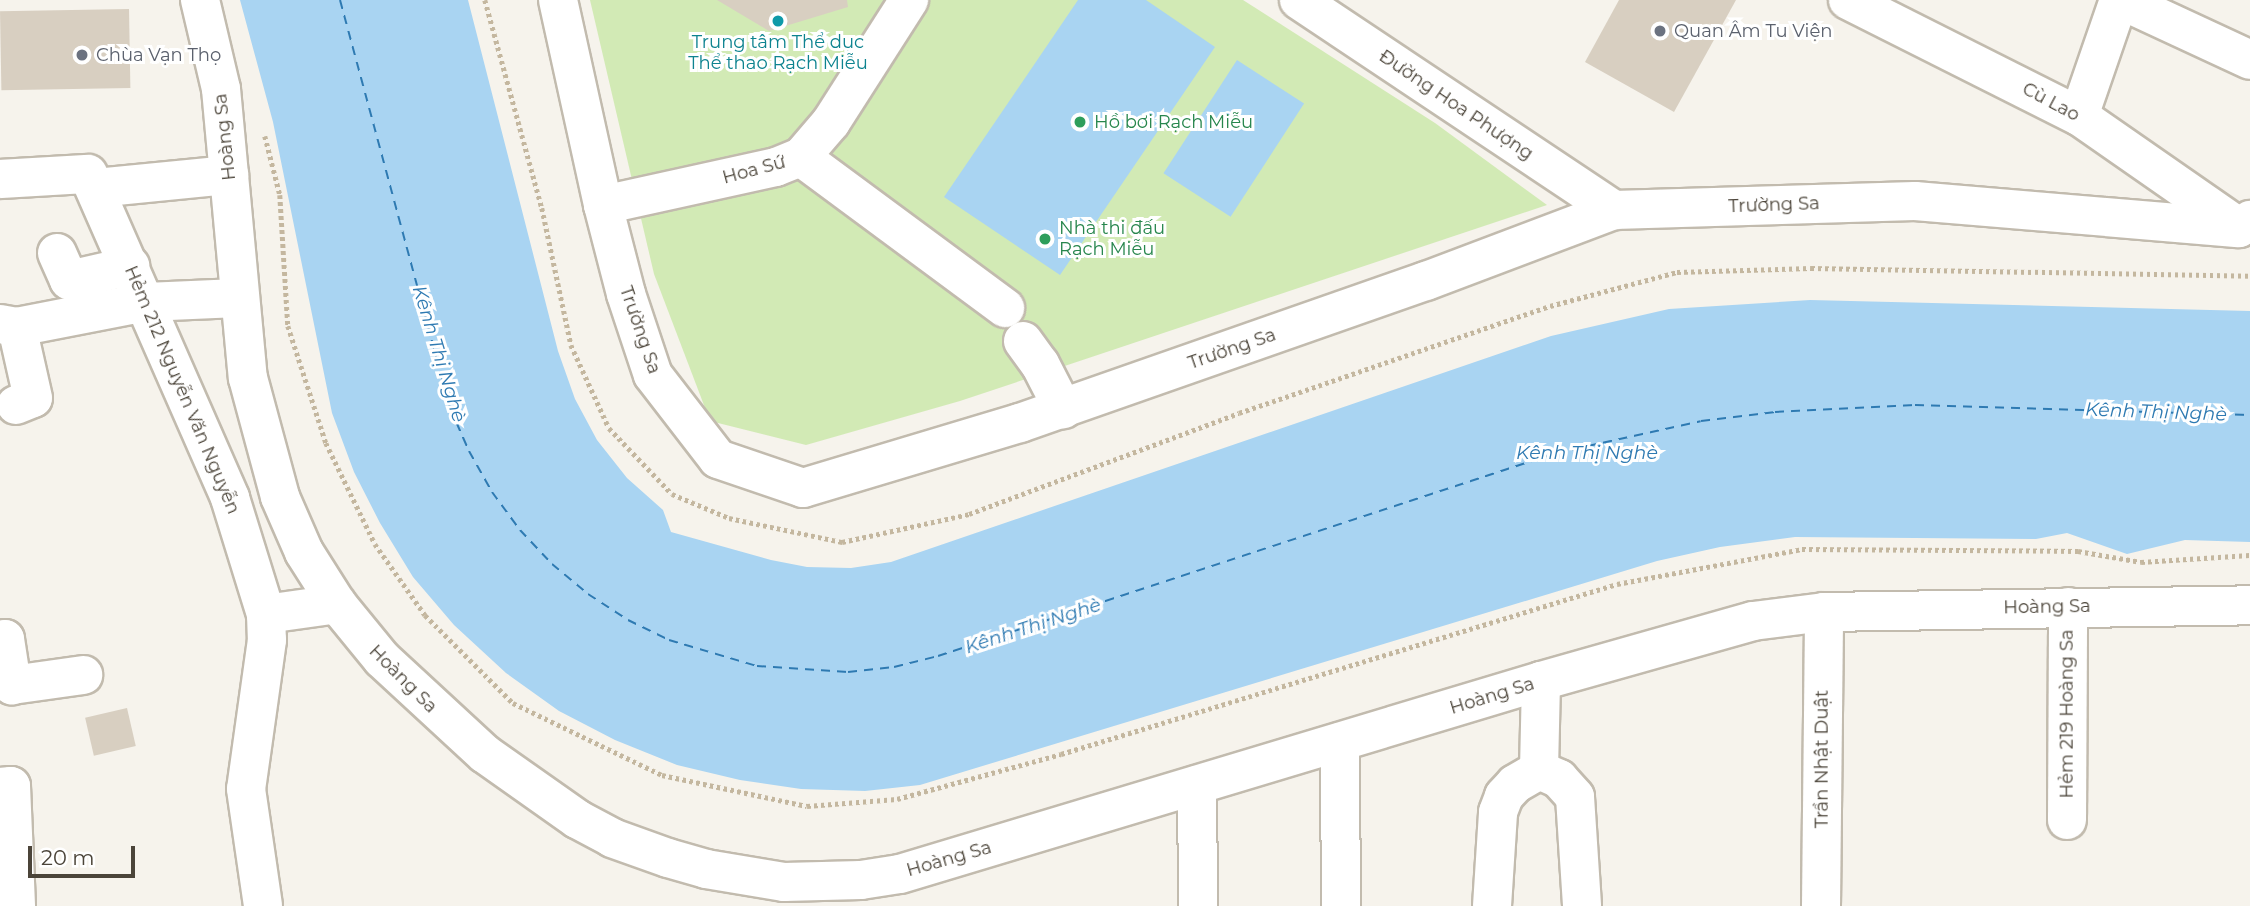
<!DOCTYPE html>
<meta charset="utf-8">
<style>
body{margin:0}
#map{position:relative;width:2250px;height:906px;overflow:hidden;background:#f6f3ec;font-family:Montserrat,sans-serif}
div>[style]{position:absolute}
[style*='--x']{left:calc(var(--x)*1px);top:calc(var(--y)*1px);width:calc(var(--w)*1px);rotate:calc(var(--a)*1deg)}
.green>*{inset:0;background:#d2eab5}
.water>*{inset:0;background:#a9d4f2;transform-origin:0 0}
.ferry>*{height:2px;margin-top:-1px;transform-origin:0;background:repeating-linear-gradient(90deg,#2e7ab2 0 9px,transparent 0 16px)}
.building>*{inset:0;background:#d8cfc1;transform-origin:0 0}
.path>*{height:4.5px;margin-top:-2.25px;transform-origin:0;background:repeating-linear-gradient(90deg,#c4b79f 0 3.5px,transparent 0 7px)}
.roads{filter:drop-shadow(2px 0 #c2bbae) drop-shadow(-2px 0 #c2bbae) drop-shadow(0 2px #c2bbae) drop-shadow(0 -2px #c2bbae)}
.minor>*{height:38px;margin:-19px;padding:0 19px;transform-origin:19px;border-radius:19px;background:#fff}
.dots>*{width:19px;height:19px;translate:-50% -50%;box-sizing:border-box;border:4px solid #fff;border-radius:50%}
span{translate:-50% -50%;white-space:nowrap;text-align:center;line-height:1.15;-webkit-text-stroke:6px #fff;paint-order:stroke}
.worship-label{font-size:18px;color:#5b616d}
.left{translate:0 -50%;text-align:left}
.culture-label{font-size:18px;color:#0d838f}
.street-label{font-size:18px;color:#4b4439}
.leisure-label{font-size:18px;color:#27864d}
.water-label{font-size:19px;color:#2e7ab2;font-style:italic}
.scale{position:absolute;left:28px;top:846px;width:107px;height:32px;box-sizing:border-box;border:4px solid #4b4439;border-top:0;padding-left:9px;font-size:21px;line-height:24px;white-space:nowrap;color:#4b4439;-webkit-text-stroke:5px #fff;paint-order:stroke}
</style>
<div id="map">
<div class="green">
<div style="clip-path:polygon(590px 0,1243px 0,1435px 123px,1547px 205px,960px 401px,806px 445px,710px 421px,654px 274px)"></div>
</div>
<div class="water">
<div style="clip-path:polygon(240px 0,468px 0,558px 351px,575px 399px,597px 440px,627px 478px,663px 510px,671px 532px,771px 560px,807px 567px,851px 568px,891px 562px,1551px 336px,1669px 309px,1810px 300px,2250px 311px,2250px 542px,2185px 540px,2127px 554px,2067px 533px,2036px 539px,1795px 537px,1720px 547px,1657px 561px,920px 785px,865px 791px,801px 789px,740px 780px,677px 765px,615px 740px,559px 711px,506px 673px,454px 625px,413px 577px,380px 523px,354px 472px,332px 413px,273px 122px)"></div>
<div style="clip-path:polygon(1078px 0,1146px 0,1215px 47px,1060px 275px,944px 197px)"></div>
<div style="left:1237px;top:60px;width:80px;height:135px;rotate:33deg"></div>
</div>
<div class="ferry">
<div style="--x:340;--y:0;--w:423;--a:74.9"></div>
<div style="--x:450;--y:408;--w:47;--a:66.2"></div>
<div style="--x:469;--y:451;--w:47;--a:60.7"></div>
<div style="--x:492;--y:492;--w:47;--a:53.6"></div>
<div style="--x:520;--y:530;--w:47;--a:46.7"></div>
<div style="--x:552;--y:564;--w:47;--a:39.8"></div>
<div style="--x:588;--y:594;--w:48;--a:33"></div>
<div style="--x:628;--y:620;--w:46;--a:26"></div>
<div style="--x:669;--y:640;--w:92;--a:16.5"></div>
<div style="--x:757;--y:666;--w:91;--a:3.8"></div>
<div style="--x:848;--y:672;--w:46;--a:-6.2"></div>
<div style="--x:894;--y:667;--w:45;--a:-14"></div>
<div style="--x:938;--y:656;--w:650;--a:-18.18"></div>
<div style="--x:1556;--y:453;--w:148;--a:-12.4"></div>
<div style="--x:1701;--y:421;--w:75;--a:-6.9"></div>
<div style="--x:1775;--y:412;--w:140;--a:-2.9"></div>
<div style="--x:1915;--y:405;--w:335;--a:1.7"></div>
</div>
<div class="building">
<div style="clip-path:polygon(717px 0,847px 0,848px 7px,769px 31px)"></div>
<div style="clip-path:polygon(1619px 0,1736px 0,1674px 112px,1585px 62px)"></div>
<div style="left:129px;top:9px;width:79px;height:129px;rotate:89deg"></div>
<div style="left:127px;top:708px;width:39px;height:43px;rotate:77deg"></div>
</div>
<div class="path">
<div style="--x:485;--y:0;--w:216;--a:74.7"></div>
<div style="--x:542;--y:208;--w:140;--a:78"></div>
<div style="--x:571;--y:345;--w:91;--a:65.4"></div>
<div style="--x:609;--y:428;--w:91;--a:46.3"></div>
<div style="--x:672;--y:494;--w:62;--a:22.8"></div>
<div style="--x:729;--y:518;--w:116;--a:12"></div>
<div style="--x:842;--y:542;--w:130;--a:-12.4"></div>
<div style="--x:969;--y:514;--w:288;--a:-20.5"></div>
<div style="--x:1239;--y:413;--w:329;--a:-19"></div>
<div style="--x:1550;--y:306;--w:131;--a:-15"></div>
<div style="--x:1677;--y:272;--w:134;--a:-1.7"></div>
<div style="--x:1811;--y:268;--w:439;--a:1"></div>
<div style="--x:265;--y:136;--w:61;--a:75.7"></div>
<div style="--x:280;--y:195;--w:131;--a:86.5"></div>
<div style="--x:288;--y:326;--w:123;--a:72"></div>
<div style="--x:326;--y:443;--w:112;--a:64.1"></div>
<div style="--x:375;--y:544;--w:87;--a:54.8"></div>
<div style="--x:425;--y:615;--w:124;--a:45"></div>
<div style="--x:513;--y:703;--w:165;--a:25.8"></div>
<div style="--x:662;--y:775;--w:148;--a:12.1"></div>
<div style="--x:807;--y:806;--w:90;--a:-4.4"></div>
<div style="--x:897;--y:799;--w:170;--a:-15.3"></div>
<div style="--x:1061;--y:754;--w:581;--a:-17"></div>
<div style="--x:1617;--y:584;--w:188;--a:-10.7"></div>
<div style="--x:1802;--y:549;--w:276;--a:0.4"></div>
<div style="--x:2078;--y:551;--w:64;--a:9.9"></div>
<div style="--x:2141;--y:562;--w:109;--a:-3.7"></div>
</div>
<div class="roads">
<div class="minor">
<div style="--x:200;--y:0;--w:91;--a:76.7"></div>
<div style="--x:221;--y:89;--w:290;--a:84.7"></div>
<div style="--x:248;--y:378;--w:123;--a:74.9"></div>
<div style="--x:280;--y:497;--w:60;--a:66.4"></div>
<div style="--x:304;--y:552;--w:62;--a:57.6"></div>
<div style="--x:337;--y:604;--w:71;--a:50.7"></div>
<div style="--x:382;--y:659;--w:140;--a:42.7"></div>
<div style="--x:485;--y:754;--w:113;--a:35.2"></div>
<div style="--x:577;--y:819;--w:40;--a:28"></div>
<div style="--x:612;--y:838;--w:59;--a:19.7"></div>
<div style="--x:668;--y:858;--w:40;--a:16"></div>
<div style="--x:706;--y:869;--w:79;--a:9.5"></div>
<div style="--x:784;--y:882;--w:77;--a:-1.5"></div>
<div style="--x:861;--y:880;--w:39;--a:-9"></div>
<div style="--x:900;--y:874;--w:669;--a:-16.76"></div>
<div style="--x:1541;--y:681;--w:220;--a:-15.8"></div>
<div style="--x:1753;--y:621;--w:72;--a:-7.2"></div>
<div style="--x:1824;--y:612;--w:426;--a:-0.9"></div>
<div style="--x:558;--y:0;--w:210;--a:77.6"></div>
<div style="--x:603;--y:205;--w:92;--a:75.5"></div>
<div style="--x:626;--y:294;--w:85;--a:71.6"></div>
<div style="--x:653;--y:375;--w:106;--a:52.3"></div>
<div style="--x:718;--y:459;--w:90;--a:18.8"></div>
<div style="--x:803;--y:488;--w:227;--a:-16.7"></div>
<div style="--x:1020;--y:423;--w:430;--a:-19.3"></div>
<div style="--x:1426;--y:281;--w:201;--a:-20.7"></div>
<div style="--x:1614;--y:210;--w:301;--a:-1.7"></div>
<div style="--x:1915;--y:201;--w:325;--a:4.8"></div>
<div style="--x:2239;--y:228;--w:14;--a:-36"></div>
<div style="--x:1299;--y:0;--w:379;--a:33.7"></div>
<div style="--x:1848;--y:0;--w:258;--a:26.7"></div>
<div style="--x:2079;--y:116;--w:195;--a:34.8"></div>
<div style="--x:2121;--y:0;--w:142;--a:24.9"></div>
<div style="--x:2079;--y:116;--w:123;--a:-71"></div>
<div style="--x:801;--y:157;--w:254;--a:36.5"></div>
<div style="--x:0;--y:179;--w:88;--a:-3.3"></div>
<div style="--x:88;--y:174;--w:354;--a:66.3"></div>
<div style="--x:230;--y:498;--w:121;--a:72.8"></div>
<div style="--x:266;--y:614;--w:26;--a:88"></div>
<div style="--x:267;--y:640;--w:150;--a:98"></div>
<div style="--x:246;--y:789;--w:118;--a:81.7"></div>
<div style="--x:96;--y:188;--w:134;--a:-5.6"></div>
<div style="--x:603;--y:205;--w:177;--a:-12.4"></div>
<div style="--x:776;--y:167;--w:27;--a:-22"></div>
<div style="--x:801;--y:157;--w:46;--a:-49.4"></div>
<div style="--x:831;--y:122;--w:145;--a:-57.4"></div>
<div style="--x:57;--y:253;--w:30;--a:66"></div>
<div style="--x:69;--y:280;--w:63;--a:-12.9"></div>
<div style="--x:0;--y:324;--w:17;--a:10"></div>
<div style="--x:17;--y:327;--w:131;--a:-11"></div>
<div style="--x:146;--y:302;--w:92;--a:-2.5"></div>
<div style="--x:1023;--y:341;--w:29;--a:54"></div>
<div style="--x:1040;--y:364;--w:51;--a:62.9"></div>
<div style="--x:16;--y:405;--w:18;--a:-22"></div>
<div style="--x:33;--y:398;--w:73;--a:-102.7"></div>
<div style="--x:266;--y:614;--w:72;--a:-8"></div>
<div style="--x:0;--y:640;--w:5;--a:-11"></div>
<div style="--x:5;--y:639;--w:47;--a:81.3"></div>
<div style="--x:12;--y:685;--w:72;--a:-8"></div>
<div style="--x:1340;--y:742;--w:164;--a:89.7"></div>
<div style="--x:1539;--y:770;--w:22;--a:24"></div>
<div style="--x:1559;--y:779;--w:24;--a:48"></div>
<div style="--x:1575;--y:797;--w:109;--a:86.3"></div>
<div style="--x:1197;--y:785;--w:121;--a:89.5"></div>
<div style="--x:0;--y:787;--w:11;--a:-5"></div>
<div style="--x:11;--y:786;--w:120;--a:87.6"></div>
<div style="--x:2067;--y:820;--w:213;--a:-89.7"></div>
<div style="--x:1492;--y:906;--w:94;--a:-86.3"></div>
<div style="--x:1498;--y:812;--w:17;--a:-69"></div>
<div style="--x:1504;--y:796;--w:16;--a:-47"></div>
<div style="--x:1515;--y:784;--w:28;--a:-30"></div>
<div style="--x:1539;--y:770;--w:89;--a:-88.7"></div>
<div style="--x:1821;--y:906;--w:294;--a:-89.4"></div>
</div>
</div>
<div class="dots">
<div style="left:778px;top:21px;background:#0f9aa8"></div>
<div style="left:1660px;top:31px;background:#6b7280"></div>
<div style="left:82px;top:55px;background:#6b7280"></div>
<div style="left:1080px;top:122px;background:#2e9e5b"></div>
<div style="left:1045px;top:239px;background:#2e9e5b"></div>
</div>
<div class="worship-label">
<span class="left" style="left:1674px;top:31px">Quan Âm Tu Viện</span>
<span class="left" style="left:96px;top:55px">Chùa Vạn Thọ</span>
</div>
<div class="culture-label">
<span style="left:778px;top:53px">Trung tâm Thể dục<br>Thể thao Rạch Miễu</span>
</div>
<div class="street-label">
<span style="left:2051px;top:102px;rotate:28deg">Cù Lao</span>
<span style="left:1456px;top:105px;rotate:34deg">Đường Hoa Phượng</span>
<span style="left:225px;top:137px;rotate:-96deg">Hoàng Sa</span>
<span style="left:754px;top:170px;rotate:-15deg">Hoa Sứ</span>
<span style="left:1774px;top:205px;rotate:-2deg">Trường Sa</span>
<span style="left:640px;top:330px;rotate:71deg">Trường Sa</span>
<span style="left:1232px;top:349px;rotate:-19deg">Trường Sa</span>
<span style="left:182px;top:390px;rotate:67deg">Hẻm 212 Nguyễn Văn Nguyễn</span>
<span style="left:2047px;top:607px;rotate:-1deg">Hoàng Sa</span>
<span style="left:403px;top:679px;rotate:45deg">Hoàng Sa</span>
<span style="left:1492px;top:696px;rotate:-17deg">Hoàng Sa</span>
<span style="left:2067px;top:714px;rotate:-90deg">Hẻm 219 Hoàng Sa</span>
<span style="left:1822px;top:759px;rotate:-90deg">Trần Nhật Duật</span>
<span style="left:949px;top:859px;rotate:-16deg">Hoàng Sa</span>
</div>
<div class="leisure-label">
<span class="left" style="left:1094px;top:122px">Hồ bơi Rạch Miễu</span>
<span class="left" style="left:1059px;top:239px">Nhà thi đấu<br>Rạch Miễu</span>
</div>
<div class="water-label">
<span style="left:439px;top:354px;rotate:73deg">Kênh Thị Nghè</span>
<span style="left:2156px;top:412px;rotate:2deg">Kênh Thị Nghè</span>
<span style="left:1587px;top:453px">Kênh Thị Nghè</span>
<span style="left:1033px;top:626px;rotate:-18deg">Kênh Thị Nghè</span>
</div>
<div class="scale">20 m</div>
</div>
